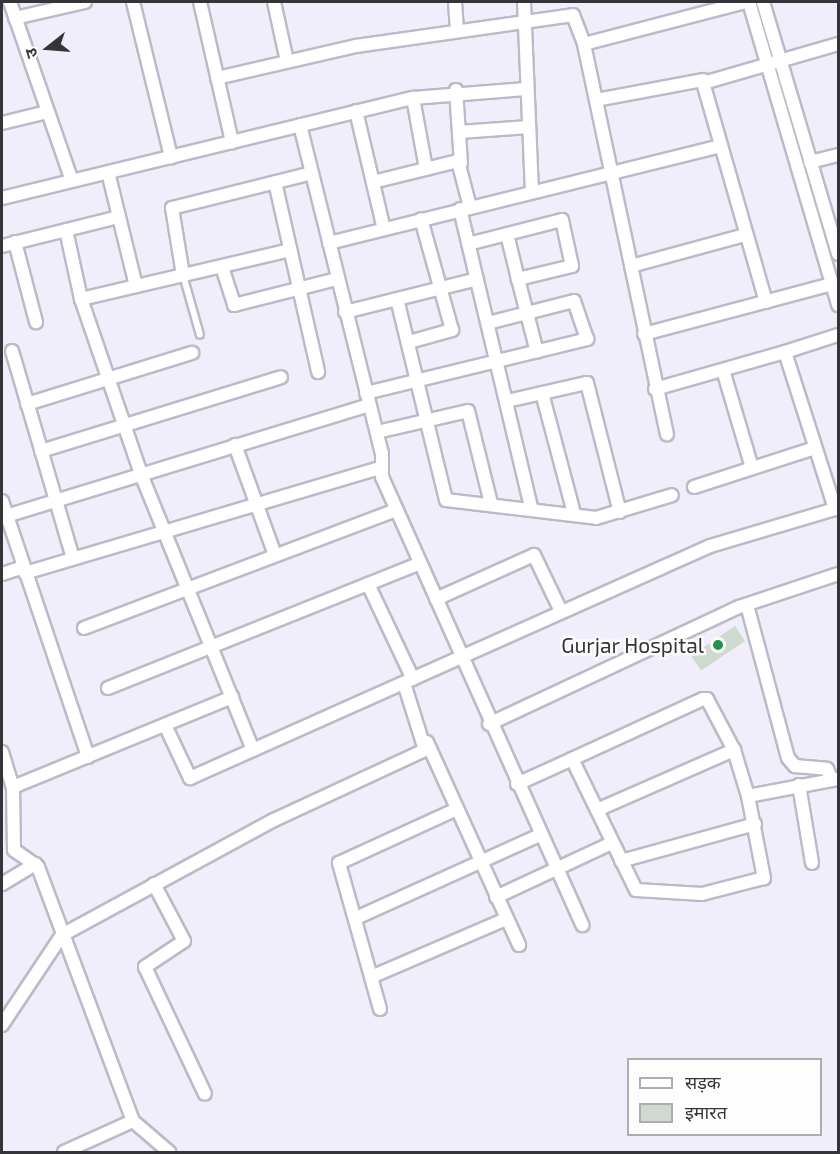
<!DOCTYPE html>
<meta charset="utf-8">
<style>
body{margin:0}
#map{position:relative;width:840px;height:1154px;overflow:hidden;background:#f0eefb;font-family:"Exo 2","Noto Sans Devanagari",sans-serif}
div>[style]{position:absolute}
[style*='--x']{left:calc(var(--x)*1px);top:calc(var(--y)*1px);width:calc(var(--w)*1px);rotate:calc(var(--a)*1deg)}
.building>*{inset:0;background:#ced9d0;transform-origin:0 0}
.roads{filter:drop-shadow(2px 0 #bcbac6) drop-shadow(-2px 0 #bcbac6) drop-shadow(0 2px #bcbac6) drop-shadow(0 -2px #bcbac6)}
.service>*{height:6px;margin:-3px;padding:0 3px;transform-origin:3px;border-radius:3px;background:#fff}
.minor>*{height:12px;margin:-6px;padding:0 6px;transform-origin:6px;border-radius:6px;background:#fff}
.dots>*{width:16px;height:16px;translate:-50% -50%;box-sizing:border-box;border:3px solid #fdfdfd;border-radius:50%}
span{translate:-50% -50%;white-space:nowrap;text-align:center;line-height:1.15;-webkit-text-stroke:5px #fdfdfd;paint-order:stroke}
.poi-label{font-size:21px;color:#353439}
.right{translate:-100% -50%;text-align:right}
.frame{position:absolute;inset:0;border:3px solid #353439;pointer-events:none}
.legend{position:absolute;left:627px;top:1058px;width:195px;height:78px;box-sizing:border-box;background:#fdfdfd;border:2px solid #adadaf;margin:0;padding:8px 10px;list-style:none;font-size:18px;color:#353439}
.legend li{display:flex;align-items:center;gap:12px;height:30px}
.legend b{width:30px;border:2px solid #adadaf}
.north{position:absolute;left:18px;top:18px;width:60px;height:60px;-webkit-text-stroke:4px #fdfdfd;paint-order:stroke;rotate:253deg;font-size:16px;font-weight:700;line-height:24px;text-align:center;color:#353439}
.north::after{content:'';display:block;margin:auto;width:21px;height:27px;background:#353439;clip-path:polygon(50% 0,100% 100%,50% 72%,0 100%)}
</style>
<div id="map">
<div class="building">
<div style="left:735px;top:626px;width:18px;height:53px;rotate:56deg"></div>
</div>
<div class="roads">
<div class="service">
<div style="--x:183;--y:275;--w:62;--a:74.2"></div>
</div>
<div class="minor">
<div style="--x:10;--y:2;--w:189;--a:70.9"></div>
<div style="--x:133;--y:2;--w:160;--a:76.2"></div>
<div style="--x:200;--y:2;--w:144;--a:77.1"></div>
<div style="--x:274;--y:2;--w:60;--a:77.6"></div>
<div style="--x:455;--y:2;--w:29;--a:86"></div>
<div style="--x:524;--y:2;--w:190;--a:87.6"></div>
<div style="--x:749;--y:2;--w:316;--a:73.6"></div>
<div style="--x:763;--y:2;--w:263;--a:73.4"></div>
<div style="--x:15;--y:18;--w:72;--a:-12.9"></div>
<div style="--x:584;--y:44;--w:166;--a:-14.6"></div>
<div style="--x:217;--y:78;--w:143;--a:-13"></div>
<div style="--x:356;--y:46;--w:219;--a:-8.1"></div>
<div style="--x:573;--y:15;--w:31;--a:69"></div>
<div style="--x:584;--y:44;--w:399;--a:78"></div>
<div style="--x:456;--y:90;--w:73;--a:86.1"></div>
<div style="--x:413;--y:98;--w:72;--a:79.6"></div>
<div style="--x:596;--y:100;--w:109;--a:-10.6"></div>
<div style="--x:356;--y:111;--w:121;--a:76.7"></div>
<div style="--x:2;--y:123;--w:46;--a:-13.7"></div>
<div style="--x:300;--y:125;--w:338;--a:76"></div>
<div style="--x:382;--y:453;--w:24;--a:90"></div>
<div style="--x:382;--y:477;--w:491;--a:65.9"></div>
<div style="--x:459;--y:132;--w:70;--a:-4.1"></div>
<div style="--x:810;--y:162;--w:29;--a:-14"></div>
<div style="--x:108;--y:172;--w:117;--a:76.2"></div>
<div style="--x:275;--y:182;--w:195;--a:77.2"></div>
<div style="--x:373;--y:182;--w:88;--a:-13.9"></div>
<div style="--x:458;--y:161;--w:48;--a:75.4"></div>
<div style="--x:2;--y:198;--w:423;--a:-13.7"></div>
<div style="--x:413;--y:98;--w:113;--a:-4.6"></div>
<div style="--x:460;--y:209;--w:307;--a:76.6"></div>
<div style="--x:66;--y:230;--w:71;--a:77.7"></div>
<div style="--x:507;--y:234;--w:46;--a:76.3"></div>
<div style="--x:15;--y:242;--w:83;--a:75.3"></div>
<div style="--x:329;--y:243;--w:401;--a:-13.9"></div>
<div style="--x:468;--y:244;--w:97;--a:-14.3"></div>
<div style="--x:562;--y:220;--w:47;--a:77.7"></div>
<div style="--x:572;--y:266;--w:56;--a:166.5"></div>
<div style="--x:518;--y:279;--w:75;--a:75.4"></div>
<div style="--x:2;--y:246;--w:120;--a:-14"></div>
<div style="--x:631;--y:266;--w:118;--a:-15.2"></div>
<div style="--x:222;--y:267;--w:40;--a:72"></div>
<div style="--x:234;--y:305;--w:106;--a:-14.2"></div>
<div style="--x:183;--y:275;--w:68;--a:-99.3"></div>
<div style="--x:172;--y:208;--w:144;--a:-14"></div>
<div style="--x:397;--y:299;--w:207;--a:76.3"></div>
<div style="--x:446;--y:500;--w:151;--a:6.8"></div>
<div style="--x:596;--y:518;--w:79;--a:-16.8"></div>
<div style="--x:766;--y:302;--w:228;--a:-106"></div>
<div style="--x:703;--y:83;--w:141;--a:-16.1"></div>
<div style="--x:345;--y:312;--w:136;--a:-14"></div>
<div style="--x:644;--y:334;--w:195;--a:-14.9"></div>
<div style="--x:409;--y:342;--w:45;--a:-15.6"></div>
<div style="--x:452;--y:330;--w:115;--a:-105.6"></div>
<div style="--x:12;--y:351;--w:216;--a:73.6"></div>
<div style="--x:785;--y:352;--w:56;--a:-17.8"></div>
<div style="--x:723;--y:370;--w:102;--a:73.5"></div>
<div style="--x:655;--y:389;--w:135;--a:-15.9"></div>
<div style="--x:785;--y:352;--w:165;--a:72.3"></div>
<div style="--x:366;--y:393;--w:228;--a:-13.7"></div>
<div style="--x:587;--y:339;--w:40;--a:-108.9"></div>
<div style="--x:574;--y:301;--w:89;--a:165.7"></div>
<div style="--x:542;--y:393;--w:124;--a:75.1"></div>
<div style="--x:507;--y:401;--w:82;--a:-12.7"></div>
<div style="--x:587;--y:383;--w:133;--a:75.7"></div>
<div style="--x:27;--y:404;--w:173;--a:-17.2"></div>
<div style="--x:377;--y:432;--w:93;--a:-13"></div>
<div style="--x:468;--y:411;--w:95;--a:76"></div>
<div style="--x:235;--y:445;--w:117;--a:70"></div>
<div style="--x:41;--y:451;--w:251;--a:-17.1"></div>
<div style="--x:694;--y:487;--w:127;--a:-17.9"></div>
<div style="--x:2;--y:501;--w:270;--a:71.4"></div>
<div style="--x:6;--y:516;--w:380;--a:-17"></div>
<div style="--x:25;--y:573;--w:369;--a:-16.5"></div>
<div style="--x:2;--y:574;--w:22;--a:-18"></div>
<div style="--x:368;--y:584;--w:105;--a:64.7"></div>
<div style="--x:436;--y:599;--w:107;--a:-24.2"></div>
<div style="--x:534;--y:555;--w:62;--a:64.3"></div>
<div style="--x:747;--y:605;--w:158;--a:75"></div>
<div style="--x:788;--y:758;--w:11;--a:49"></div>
<div style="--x:795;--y:766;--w:32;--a:5"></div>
<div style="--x:827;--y:769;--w:12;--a:66"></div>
<div style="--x:84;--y:628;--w:334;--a:-20.7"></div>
<div style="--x:108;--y:688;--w:336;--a:-21.8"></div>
<div style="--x:489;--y:724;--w:276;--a:-25.1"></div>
<div style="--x:739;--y:607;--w:104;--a:-18.4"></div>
<div style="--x:165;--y:725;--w:59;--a:64.7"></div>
<div style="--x:190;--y:778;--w:569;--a:-24.04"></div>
<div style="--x:710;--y:546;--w:134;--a:-16.5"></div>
<div style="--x:427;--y:742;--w:223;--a:65.6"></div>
<div style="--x:253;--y:750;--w:298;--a:-112.1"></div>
<div style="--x:141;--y:474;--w:185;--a:-108.9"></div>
<div style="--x:81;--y:299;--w:215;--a:-13.2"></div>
<div style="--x:2;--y:752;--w:37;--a:73"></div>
<div style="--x:13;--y:787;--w:63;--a:89.1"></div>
<div style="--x:14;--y:850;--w:29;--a:35"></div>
<div style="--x:38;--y:867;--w:271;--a:69.5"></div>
<div style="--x:133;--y:1121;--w:48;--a:40.7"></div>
<div style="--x:517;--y:784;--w:60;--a:-24.4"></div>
<div style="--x:572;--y:759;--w:144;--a:-24.6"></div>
<div style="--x:703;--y:699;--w:4;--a:0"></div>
<div style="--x:707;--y:699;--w:58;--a:62.1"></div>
<div style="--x:734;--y:750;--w:48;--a:73.1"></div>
<div style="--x:748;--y:796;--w:84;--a:79"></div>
<div style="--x:764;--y:878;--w:64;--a:165.5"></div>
<div style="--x:702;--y:894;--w:66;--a:-176.5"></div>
<div style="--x:636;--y:890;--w:146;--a:-116"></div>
<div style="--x:799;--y:785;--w:79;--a:80.5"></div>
<div style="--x:13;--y:787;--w:237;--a:-22.3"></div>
<div style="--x:748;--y:796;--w:92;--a:-10.7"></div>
<div style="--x:597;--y:810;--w:150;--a:-23.7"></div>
<div style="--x:621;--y:861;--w:139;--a:-15.4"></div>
<div style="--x:2;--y:884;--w:39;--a:-31"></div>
<div style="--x:154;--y:884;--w:64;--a:62.2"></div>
<div style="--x:184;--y:941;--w:47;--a:146.3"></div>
<div style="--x:145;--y:967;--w:140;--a:64.7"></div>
<div style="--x:496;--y:897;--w:128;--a:-25"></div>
<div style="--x:356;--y:918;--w:202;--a:-24.3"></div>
<div style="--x:371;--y:977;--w:147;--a:-23.2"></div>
<div style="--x:380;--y:1009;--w:152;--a:-105.7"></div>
<div style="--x:339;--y:863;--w:130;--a:-24.6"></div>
<div style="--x:2;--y:1025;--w:108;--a:-56.3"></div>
<div style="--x:62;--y:935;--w:241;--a:-28.5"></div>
<div style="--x:274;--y:820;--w:166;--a:-24.9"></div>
<div style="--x:425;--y:750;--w:70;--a:-107.4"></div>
<div style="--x:64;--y:1152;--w:76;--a:-24.2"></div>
</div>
</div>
<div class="dots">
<div style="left:718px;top:645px;background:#24924a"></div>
</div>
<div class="poi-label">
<span class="right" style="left:704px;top:645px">Gurjar Hospital</span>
</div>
<div class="frame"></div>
<ul class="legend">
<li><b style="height:8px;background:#fff"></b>सड़क</li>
<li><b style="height:16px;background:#ced9d0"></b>इमारत</li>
</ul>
<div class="north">उ</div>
</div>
